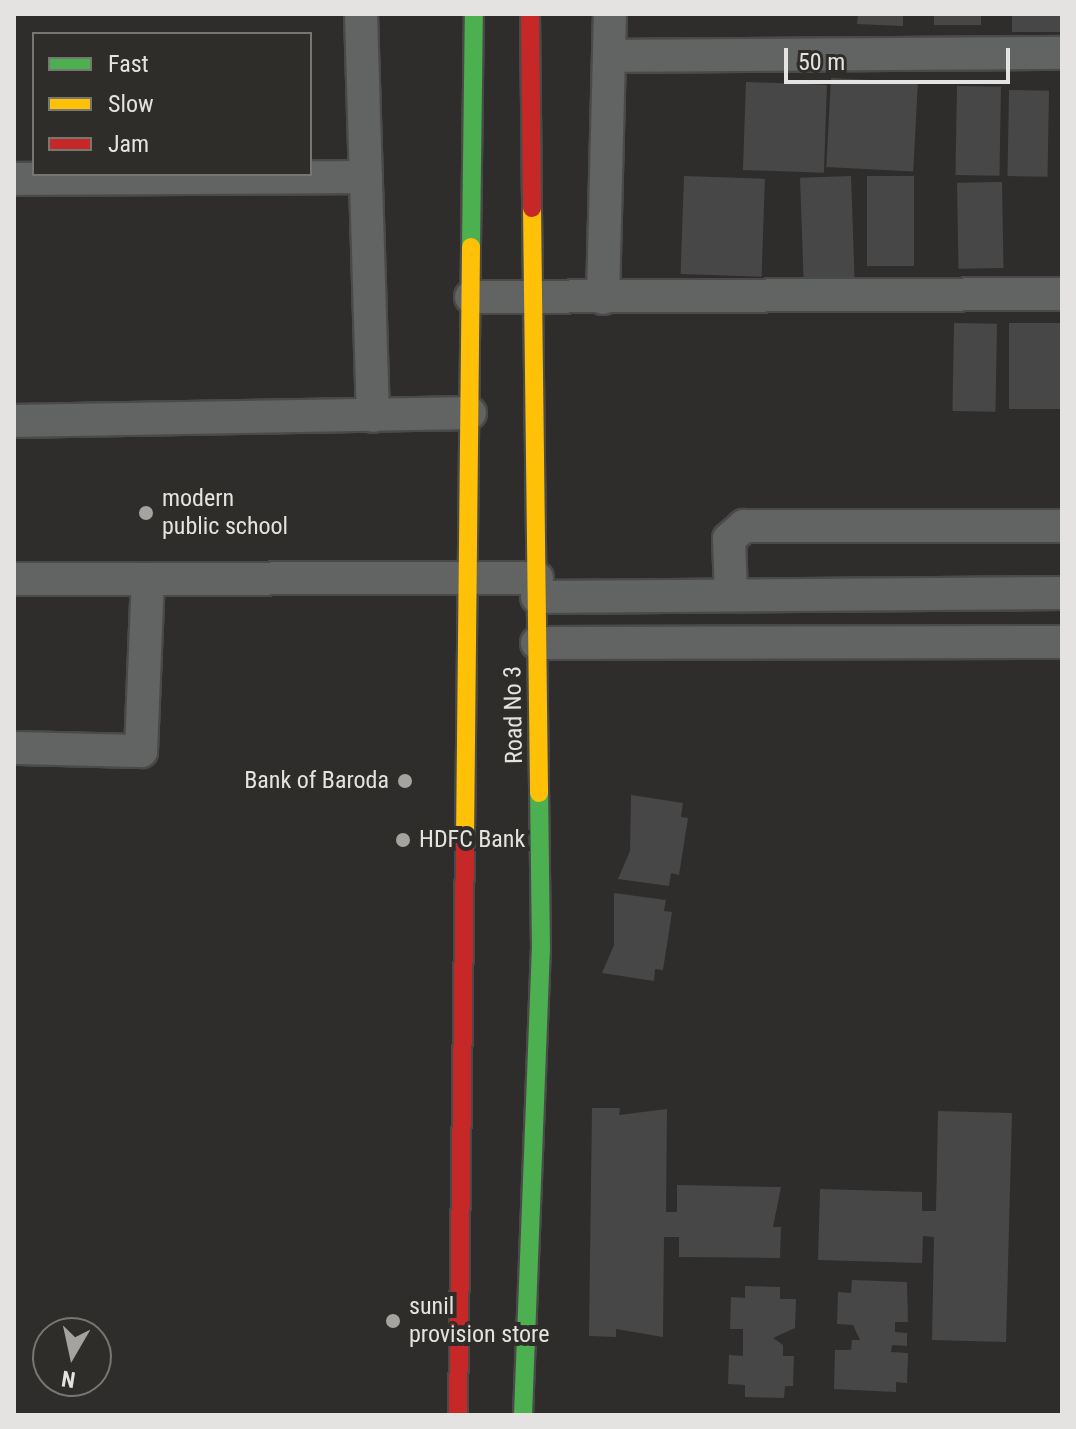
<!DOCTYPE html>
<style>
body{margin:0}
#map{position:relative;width:1076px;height:1429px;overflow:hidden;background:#2e2d2b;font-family:"Roboto Condensed",sans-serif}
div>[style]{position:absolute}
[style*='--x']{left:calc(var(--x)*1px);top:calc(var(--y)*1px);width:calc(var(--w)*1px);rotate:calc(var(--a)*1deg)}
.building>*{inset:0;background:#484747;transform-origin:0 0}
.roads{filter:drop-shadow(2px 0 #4a4a49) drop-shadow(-2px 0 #4a4a49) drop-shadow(0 2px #4a4a49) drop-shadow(0 -2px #4a4a49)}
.street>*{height:32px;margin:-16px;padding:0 16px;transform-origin:16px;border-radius:16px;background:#616462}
.fast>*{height:18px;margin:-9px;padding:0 9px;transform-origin:9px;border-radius:9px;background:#4caf50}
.slow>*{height:18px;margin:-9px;padding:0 9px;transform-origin:9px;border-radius:9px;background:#ffc107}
.jam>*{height:18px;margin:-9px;padding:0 9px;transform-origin:9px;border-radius:9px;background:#c62828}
.dots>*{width:22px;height:22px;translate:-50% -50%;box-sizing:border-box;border:4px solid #2f2d2a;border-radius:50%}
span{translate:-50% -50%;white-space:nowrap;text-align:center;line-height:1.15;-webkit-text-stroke:8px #2f2d2a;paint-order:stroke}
.poi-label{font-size:24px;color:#e4e3e1}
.left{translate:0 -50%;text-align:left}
.right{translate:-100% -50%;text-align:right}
.street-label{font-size:24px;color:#e4e3e1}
.frame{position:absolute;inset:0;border:16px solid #e4e3e1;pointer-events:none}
.legend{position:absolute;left:32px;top:32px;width:280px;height:144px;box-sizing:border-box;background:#2f2d2a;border:2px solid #777673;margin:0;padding:10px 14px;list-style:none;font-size:24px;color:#e4e3e1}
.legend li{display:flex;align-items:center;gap:16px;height:40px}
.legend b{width:40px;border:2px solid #777673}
.north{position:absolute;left:32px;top:1317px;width:80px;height:80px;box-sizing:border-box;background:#2f2d2a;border:2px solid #777673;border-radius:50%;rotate:189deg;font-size:22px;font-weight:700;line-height:32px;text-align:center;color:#e4e3e1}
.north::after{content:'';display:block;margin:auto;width:28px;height:36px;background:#a4a3a1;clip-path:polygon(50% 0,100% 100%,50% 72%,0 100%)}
.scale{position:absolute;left:784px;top:48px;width:226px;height:36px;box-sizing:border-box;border:4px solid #e4e3e1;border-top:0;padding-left:10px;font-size:24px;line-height:28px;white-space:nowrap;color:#e4e3e1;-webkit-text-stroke:6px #2f2d2a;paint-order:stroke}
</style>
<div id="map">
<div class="building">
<div style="clip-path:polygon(858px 14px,903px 14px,903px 26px,857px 24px)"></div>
<div style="left:934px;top:14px;width:47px;height:11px"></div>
<div style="left:1012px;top:14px;width:50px;height:18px"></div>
<div style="left:831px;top:78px;width:87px;height:89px;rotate:3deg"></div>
<div style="left:746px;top:82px;width:81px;height:88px;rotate:2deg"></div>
<div style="left:957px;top:86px;width:44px;height:89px;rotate:1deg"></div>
<div style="left:1009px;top:90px;width:40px;height:86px;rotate:1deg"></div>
<div style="left:684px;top:176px;width:81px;height:98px;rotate:2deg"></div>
<div style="left:851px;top:176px;width:103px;height:51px;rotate:88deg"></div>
<div style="left:867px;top:176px;width:47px;height:90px"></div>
<div style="left:1002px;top:182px;width:86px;height:45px;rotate:89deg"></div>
<div style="left:954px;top:323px;width:43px;height:88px;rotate:1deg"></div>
<div style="left:1009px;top:323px;width:53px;height:86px"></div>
<div style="clip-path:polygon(631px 795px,683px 803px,681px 817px,688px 818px,679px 875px,671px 873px,669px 886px,618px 879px,630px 851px)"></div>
<div style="clip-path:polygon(614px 893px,666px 900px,664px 911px,672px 912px,663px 970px,655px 969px,654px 981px,602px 973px,614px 945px)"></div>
<div style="clip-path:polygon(592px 1108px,620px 1108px,619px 1115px,667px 1109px,666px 1212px,677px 1212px,677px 1185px,781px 1187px,773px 1227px,781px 1227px,780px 1258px,679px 1257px,679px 1237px,664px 1237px,663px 1337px,616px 1329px,616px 1337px,589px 1336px)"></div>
<div style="clip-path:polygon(938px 1111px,1012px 1113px,1006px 1342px,932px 1340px,934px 1237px,923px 1236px,922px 1263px,818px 1260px,820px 1189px,922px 1192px,922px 1211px,936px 1211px)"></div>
<div style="clip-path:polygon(852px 1280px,907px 1282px,908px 1322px,895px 1322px,895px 1332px,907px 1333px,907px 1346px,892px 1345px,891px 1352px,908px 1353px,907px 1383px,896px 1382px,896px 1392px,834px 1389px,835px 1350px,851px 1350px,852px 1340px,860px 1340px,853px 1325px,837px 1324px,838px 1292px,851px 1293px)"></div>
<div style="clip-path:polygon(745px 1286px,780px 1287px,780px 1299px,796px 1299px,795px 1328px,773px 1338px,783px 1345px,783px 1356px,794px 1356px,793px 1386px,785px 1386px,784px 1398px,745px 1397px,745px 1385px,728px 1384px,729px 1355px,743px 1356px,743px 1329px,730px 1329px,731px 1297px,745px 1298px)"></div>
</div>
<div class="roads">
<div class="street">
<div style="--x:361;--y:14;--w:402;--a:88.3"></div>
<div style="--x:611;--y:56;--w:451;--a:-0.4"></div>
<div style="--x:14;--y:179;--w:352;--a:-0.3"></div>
<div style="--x:471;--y:297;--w:591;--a:-0.29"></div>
<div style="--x:603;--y:298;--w:284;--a:-88.6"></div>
<div style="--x:14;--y:421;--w:456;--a:-1"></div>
<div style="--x:14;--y:579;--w:523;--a:-0.11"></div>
<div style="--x:731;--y:595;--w:56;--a:-92"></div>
<div style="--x:729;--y:539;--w:20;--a:-41"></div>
<div style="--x:744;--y:526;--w:318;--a:0"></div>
<div style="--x:537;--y:597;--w:525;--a:-0.44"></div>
<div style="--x:537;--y:643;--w:525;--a:-0.11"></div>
<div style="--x:14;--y:748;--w:127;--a:1.4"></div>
<div style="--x:141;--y:751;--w:172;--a:-87.7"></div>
</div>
<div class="fast">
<div style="--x:471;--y:247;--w:233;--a:-89.3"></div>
<div style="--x:523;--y:1415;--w:465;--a:-87.8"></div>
<div style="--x:541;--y:950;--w:157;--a:-90.7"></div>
</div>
<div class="slow">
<div style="--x:532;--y:208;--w:585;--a:89.31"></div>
<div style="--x:465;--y:840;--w:593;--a:-89.42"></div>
</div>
<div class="jam">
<div style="--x:530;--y:14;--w:194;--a:89.4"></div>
<div style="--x:458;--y:1415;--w:575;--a:-89.3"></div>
</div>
</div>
<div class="dots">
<div style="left:146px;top:513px;background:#a4a3a1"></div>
<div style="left:405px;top:781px;background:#a4a3a1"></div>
<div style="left:403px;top:840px;background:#a4a3a1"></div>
<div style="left:393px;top:1321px;background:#a4a3a1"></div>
</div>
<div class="poi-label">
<span class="left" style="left:162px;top:513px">modern<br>public school</span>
<span class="right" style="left:389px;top:781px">Bank of Baroda</span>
<span class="left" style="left:419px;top:840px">HDFC Bank</span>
<span class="left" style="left:409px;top:1321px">sunil<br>provision store</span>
</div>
<div class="street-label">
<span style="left:514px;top:715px;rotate:-91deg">Road No 3</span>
</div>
<div class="frame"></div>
<ul class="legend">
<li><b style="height:10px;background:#4caf50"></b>Fast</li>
<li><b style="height:10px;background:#ffc107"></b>Slow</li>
<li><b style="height:10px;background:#c62828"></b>Jam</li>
</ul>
<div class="north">N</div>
<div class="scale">50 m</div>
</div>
